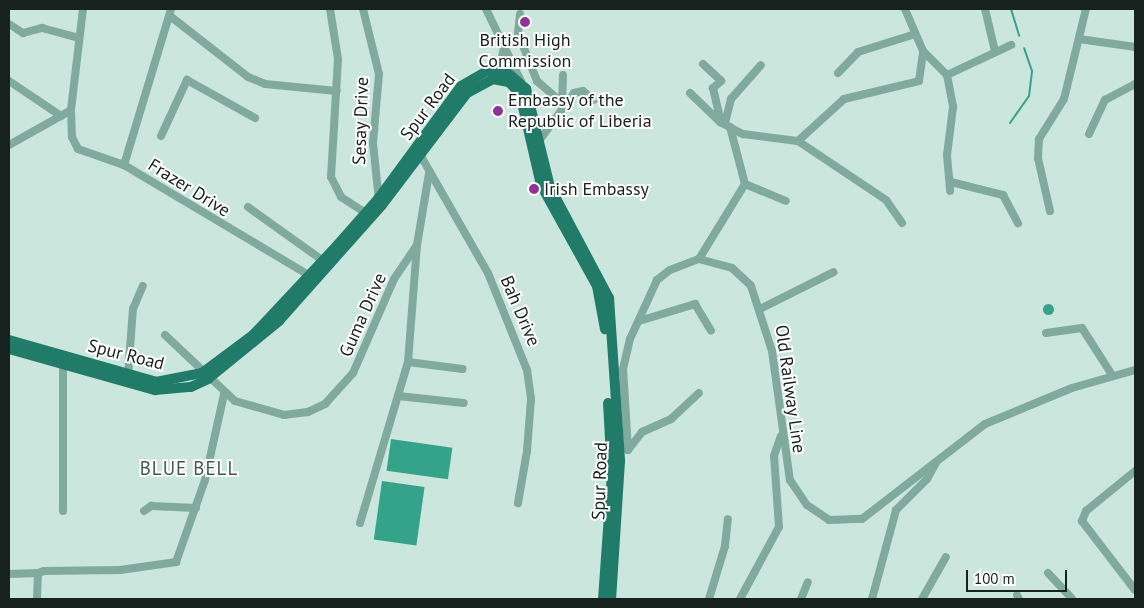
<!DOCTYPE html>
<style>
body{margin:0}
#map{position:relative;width:1144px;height:608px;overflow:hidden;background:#cbe6dd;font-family:"PT Sans",sans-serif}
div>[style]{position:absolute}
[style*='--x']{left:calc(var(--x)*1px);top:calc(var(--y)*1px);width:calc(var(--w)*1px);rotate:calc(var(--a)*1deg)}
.water>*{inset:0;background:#34a38a;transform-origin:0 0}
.round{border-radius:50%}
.stream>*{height:2px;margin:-1px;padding:0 1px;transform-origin:1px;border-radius:1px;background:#34a38a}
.minor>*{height:8px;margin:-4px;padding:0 4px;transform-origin:4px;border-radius:4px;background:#81aa9e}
.major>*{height:10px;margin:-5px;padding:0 5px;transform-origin:5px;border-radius:5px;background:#207c68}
.dots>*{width:14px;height:14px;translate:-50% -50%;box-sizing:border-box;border:2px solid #fff;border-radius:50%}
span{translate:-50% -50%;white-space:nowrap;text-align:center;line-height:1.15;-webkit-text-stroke:4px #fff;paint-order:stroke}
.poi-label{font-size:18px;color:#17211e}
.left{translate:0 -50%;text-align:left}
.street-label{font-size:18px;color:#17211e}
.neighbourhood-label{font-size:19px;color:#415952;letter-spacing:1px}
.frame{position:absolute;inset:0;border:10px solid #17211e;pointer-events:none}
.scale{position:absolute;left:966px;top:570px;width:101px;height:22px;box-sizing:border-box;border:2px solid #17211e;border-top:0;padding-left:6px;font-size:15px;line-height:18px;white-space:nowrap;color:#17211e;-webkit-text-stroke:4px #fff;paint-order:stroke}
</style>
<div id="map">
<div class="water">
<div class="round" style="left:1042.5px;top:303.5px;width:11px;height:11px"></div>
<div style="left:391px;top:439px;width:62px;height:32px;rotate:8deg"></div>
<div style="left:382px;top:481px;width:43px;height:59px;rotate:8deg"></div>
</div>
<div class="stream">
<div style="--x:1011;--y:9;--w:28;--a:73"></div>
<div style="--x:1010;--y:123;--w:33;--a:-55"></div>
<div style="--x:1029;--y:96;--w:25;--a:-83"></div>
<div style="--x:1032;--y:71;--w:24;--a:-109"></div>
</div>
<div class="minor">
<div style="--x:83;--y:9;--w:102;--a:96.8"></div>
<div style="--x:71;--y:110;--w:27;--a:88"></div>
<div style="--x:72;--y:137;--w:13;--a:63"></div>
<div style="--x:78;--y:149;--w:49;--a:19.2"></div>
<div style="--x:124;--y:165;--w:219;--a:30.8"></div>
<div style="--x:330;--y:9;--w:51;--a:80.9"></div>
<div style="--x:338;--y:59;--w:118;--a:93.4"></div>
<div style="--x:331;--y:177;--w:22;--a:63"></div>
<div style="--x:341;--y:197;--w:33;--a:33"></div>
<div style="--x:363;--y:9;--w:67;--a:76.2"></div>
<div style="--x:379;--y:74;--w:69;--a:95"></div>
<div style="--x:373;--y:143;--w:58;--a:84.1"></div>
<div style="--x:486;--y:9;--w:80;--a:64.1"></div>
<div style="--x:905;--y:9;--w:46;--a:66.8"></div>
<div style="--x:923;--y:51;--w:34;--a:45"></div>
<div style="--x:947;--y:75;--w:33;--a:79"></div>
<div style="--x:953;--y:107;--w:48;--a:97.1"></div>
<div style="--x:947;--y:155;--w:36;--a:85"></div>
<div style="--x:985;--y:9;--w:43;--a:76.6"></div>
<div style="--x:520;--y:14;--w:19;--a:96"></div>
<div style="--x:518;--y:33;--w:52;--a:68.4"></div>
<div style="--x:537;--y:81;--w:32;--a:41"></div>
<div style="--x:170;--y:16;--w:99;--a:38"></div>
<div style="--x:248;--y:77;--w:18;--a:22"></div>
<div style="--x:265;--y:84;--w:72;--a:5.6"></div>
<div style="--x:9;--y:24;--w:17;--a:33"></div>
<div style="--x:23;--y:33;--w:20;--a:-15"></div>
<div style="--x:42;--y:28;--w:38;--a:15"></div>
<div style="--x:1079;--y:39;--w:57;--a:8.1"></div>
<div style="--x:703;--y:64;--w:25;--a:43"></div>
<div style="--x:721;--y:81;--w:11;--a:139"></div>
<div style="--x:713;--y:88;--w:32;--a:77"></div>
<div style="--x:499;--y:71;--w:24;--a:-78"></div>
<div style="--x:838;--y:73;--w:29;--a:-46"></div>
<div style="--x:858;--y:52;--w:60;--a:-17.5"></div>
<div style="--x:947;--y:75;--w:71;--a:-25.1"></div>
<div style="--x:9;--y:81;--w:63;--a:33.9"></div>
<div style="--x:690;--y:93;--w:42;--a:44"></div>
<div style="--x:720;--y:122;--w:26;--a:28"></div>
<div style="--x:743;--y:134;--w:55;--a:7.3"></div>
<div style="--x:798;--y:141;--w:106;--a:33.8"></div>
<div style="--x:886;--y:200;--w:28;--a:55"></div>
<div style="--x:562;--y:104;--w:29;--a:-88"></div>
<div style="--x:725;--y:123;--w:25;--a:-76"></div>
<div style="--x:731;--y:99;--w:45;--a:-48.6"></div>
<div style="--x:1089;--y:134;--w:38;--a:-65"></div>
<div style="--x:1105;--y:100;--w:34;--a:-28"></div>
<div style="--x:161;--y:136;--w:62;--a:-65.1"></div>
<div style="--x:187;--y:80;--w:78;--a:29.2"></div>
<div style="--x:539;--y:141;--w:59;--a:-53.9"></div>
<div style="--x:574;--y:93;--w:9;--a:-13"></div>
<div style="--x:583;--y:91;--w:14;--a:39"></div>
<div style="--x:798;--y:141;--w:62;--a:-42.4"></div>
<div style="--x:844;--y:99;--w:77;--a:-13.5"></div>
<div style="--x:919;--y:81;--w:30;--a:-82"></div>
<div style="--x:9;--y:145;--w:71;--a:-29.4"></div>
<div style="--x:418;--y:151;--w:141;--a:60.2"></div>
<div style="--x:488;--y:273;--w:105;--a:68.1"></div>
<div style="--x:527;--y:370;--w:29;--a:82"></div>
<div style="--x:531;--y:399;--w:52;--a:94.4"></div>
<div style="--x:527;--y:451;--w:53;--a:99.8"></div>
<div style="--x:124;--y:165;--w:163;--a:-73.2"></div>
<div style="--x:951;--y:182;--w:54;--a:14"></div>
<div style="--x:1003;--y:195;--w:32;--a:62"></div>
<div style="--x:745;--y:184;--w:44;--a:22.5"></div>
<div style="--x:248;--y:207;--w:91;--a:35.6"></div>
<div style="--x:1050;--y:211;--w:54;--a:-102.8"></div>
<div style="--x:1038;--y:158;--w:19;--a:-87"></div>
<div style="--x:1039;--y:139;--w:47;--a:-58"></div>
<div style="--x:1064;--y:99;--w:93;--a:-76.3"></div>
<div style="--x:699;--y:259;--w:88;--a:-58.5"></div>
<div style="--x:745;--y:184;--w:59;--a:-104.7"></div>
<div style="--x:762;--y:308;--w:80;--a:-26.6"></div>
<div style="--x:639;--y:321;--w:59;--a:-16.9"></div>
<div style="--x:695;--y:304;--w:31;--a:59"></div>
<div style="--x:1046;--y:333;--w:36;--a:-8"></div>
<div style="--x:1082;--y:328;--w:56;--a:57.4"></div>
<div style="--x:165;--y:335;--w:96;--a:43.3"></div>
<div style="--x:235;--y:401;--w:51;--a:15.9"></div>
<div style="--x:284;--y:415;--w:24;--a:-7"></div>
<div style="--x:308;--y:412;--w:19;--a:-25"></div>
<div style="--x:325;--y:404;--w:42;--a:-47.9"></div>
<div style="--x:353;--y:373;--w:103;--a:-66.4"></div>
<div style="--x:394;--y:279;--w:41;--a:-55.9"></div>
<div style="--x:63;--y:361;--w:150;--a:90"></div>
<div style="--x:408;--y:362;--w:55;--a:7.3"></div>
<div style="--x:128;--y:375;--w:66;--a:-85.7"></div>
<div style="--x:133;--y:309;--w:25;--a:-67"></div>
<div style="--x:398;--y:396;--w:66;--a:6.1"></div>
<div style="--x:628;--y:450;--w:81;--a:-93.5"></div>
<div style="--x:623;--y:369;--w:31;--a:-77"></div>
<div style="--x:630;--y:339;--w:65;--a:-65.4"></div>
<div style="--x:657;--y:280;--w:16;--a:-38"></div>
<div style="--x:670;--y:270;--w:31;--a:-21"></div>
<div style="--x:699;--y:259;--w:34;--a:15"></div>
<div style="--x:732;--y:268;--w:26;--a:43"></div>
<div style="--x:751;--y:286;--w:68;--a:72.1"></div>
<div style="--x:772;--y:351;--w:130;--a:82.1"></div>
<div style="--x:790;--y:480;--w:30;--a:56"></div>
<div style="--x:807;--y:505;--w:27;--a:34"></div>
<div style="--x:829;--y:520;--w:33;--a:-2"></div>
<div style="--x:862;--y:519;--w:155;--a:-37.7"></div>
<div style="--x:985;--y:424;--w:94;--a:-22.5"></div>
<div style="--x:1072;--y:388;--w:66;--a:-15.9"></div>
<div style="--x:628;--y:450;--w:23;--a:-52"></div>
<div style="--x:642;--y:432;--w:32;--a:-24"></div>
<div style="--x:671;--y:419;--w:38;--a:-43"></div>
<div style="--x:1135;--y:471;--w:63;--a:140.8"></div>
<div style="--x:1086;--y:511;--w:11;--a:112"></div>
<div style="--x:1082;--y:521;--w:87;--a:52.5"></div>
<div style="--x:144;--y:511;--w:9;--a:-36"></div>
<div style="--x:151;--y:506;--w:45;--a:2.5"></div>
<div style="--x:360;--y:523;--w:168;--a:-73.4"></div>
<div style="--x:408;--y:362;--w:117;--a:-85.6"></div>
<div style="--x:417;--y:245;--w:73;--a:-80.5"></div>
<div style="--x:1048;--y:573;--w:35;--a:47"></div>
<div style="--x:9;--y:574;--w:29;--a:-2"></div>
<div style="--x:1017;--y:595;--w:4;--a:63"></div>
<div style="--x:37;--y:599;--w:26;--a:-88"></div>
<div style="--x:38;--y:573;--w:6;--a:-18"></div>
<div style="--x:44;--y:571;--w:76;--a:-0.8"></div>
<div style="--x:120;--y:570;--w:57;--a:-8.1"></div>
<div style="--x:176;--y:562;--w:87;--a:-70.5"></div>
<div style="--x:205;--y:480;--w:88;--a:-77.5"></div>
<div style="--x:709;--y:599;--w:55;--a:-73.2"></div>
<div style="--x:725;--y:546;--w:27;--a:-84"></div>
<div style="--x:740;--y:599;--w:82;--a:-61.6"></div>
<div style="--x:779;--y:527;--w:71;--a:-94"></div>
<div style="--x:774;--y:456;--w:21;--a:-71"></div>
<div style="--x:801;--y:599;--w:18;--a:-68"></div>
<div style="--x:872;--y:599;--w:92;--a:-74.9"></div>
<div style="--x:896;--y:510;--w:44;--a:-45"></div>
<div style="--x:927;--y:479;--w:18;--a:-61"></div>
<div style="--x:922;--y:599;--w:48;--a:-60.3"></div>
</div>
<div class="major">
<div style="--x:9;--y:340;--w:153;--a:15.9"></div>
<div style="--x:156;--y:382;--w:47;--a:-11.1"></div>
<div style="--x:202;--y:373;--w:64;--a:-36.7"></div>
<div style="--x:253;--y:335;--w:115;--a:-46.8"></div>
<div style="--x:332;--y:251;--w:69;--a:-48.5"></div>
<div style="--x:378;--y:199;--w:140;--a:-53.7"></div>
<div style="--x:461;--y:86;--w:30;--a:-30"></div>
<div style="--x:487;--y:71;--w:22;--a:8"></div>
<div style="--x:509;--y:74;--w:23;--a:41"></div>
<div style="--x:526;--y:89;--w:101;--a:76.2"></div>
<div style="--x:550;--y:187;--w:126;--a:62"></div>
<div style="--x:609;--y:298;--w:163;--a:86.1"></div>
<div style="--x:620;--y:461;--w:138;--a:93.7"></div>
<div style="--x:9;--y:349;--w:152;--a:15.7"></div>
<div style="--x:155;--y:390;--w:36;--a:-5"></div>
<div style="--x:191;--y:387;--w:19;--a:-25"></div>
<div style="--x:208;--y:379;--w:92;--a:-39.2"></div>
<div style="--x:279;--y:321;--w:155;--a:-48.4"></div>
<div style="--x:382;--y:205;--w:141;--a:-52.8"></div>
<div style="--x:467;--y:93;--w:30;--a:-28"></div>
<div style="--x:493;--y:79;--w:16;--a:11"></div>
<div style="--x:509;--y:82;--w:16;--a:47"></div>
<div style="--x:520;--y:94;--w:93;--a:77"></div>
<div style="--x:541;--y:185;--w:115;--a:61"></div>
<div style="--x:597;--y:286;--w:44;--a:79.5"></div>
<div style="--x:603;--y:599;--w:125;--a:-85.9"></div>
<div style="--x:612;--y:474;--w:71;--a:-93.2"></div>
</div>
<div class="dots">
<div style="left:525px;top:22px;background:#92319a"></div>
<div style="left:498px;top:111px;background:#92319a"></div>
<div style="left:534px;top:189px;background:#92319a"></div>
</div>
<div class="poi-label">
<span style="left:525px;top:51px">British High<br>Commission</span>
<span class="left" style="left:508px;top:111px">Embassy of the<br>Republic of Liberia</span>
<span class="left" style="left:544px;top:189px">Irish Embassy</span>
</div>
<div class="street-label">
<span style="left:428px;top:107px;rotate:-53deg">Spur Road</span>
<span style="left:361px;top:121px;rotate:-88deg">Sesay Drive</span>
<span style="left:189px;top:188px;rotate:32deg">Frazer Drive</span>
<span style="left:520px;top:311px;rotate:67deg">Bah Drive</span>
<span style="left:363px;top:315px;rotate:-66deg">Guma Drive</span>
<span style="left:126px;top:355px;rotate:14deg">Spur Road</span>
<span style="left:790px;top:389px;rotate:82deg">Old Railway Line</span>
<span style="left:600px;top:481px;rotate:-88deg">Spur Road</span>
</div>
<div class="neighbourhood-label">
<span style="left:189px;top:469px">BLUE BELL</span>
</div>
<div class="frame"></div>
<div class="scale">100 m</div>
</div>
